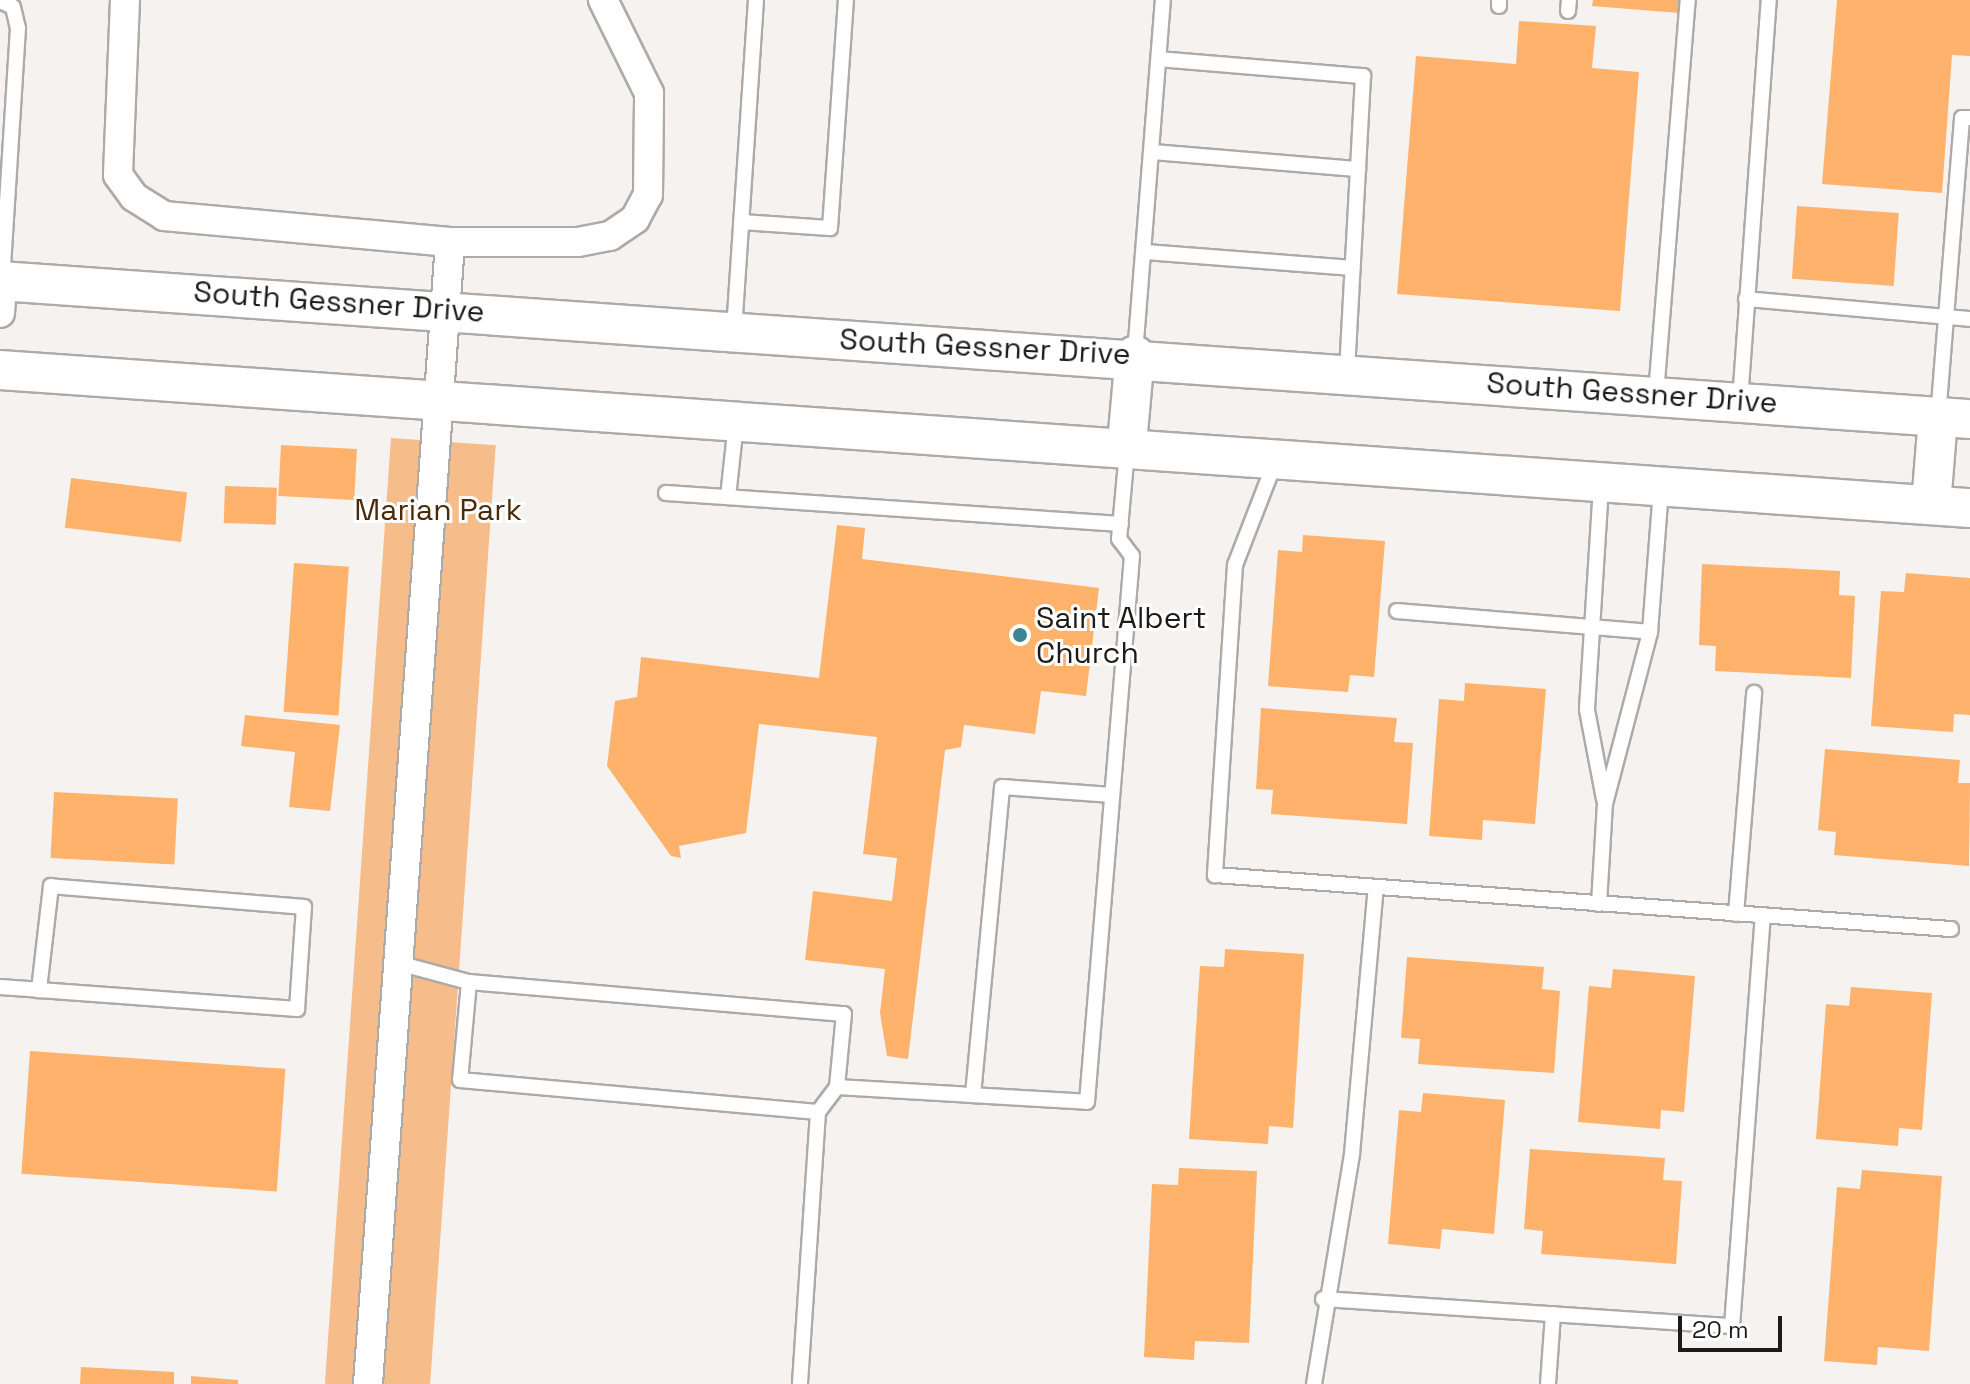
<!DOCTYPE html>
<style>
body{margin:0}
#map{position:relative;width:1970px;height:1384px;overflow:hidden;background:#f6f2f0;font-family:"Space Grotesk",sans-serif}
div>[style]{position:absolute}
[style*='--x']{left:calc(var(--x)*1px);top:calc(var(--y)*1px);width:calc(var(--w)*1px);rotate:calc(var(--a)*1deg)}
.green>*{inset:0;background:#f6bd8b;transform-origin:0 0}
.building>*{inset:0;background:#feb26b;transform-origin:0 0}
.roads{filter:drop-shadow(2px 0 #adaaa7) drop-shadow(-2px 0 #adaaa7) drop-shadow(0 2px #adaaa7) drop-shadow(0 -2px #adaaa7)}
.service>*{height:14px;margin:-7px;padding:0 7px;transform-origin:7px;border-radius:7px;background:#fff}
.minor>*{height:28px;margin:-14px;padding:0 14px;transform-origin:14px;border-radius:14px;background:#fff}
.secondary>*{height:38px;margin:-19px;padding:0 19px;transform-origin:19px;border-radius:19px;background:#fff}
.dots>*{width:22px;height:22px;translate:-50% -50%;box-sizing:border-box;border:4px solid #fff;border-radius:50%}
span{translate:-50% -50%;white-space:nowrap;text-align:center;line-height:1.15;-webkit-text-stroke:6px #fff;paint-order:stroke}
.street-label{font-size:30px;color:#1c1b1a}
.park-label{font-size:30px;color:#492b0c}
.poi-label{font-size:30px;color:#1c1b1a}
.left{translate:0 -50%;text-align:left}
.scale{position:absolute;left:1678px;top:1316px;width:104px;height:36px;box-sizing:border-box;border:4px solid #1c1b1a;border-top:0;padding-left:10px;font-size:24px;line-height:28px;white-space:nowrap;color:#1c1b1a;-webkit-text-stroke:6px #fff;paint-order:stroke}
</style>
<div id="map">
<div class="green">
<div style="left:391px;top:438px;width:105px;height:948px;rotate:4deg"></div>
</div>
<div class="building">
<div style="clip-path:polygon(1593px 0,1680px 0,1679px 13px,1592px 6px)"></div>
<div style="clip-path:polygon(1837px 0,1970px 0,1970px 56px,1952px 55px,1942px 193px,1822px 184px)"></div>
<div style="clip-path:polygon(1519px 21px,1596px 26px,1592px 68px,1639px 72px,1620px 311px,1397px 294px,1416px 56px,1516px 64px)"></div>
<div style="left:1797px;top:206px;width:102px;height:73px;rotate:4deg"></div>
<div style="left:281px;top:445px;width:76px;height:51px;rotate:3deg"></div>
<div style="left:71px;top:478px;width:117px;height:50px;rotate:7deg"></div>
<div style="left:225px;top:486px;width:52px;height:37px;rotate:2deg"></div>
<div style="clip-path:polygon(837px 525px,865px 528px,862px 559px,1099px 588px,1086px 696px,1041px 691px,1035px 734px,964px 725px,961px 747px,945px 750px,908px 1059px,887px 1056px,880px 1013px,885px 969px,805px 960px,813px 891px,892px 901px,897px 858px,863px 854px,877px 737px,759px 724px,746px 833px,679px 846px,681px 858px,671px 856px,607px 766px,615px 701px,637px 697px,641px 657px,819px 678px)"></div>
<div style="clip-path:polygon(1303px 535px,1385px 541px,1374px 677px,1350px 675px,1348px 692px,1268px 686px,1278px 550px,1302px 552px)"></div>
<div style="left:294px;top:563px;width:55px;height:149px;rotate:4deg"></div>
<div style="clip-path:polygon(1702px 564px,1840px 571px,1839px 595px,1855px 596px,1851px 678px,1715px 671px,1716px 646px,1699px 645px)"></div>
<div style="clip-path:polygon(1906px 573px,1970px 578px,1970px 715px,1954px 714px,1953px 732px,1871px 726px,1881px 591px,1904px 592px)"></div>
<div style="clip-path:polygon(1465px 683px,1546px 689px,1535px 824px,1483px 820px,1482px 840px,1429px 836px,1439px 699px,1464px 701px)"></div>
<div style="clip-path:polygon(1261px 708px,1397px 718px,1394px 742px,1413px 743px,1407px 824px,1271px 814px,1273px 790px,1256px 789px)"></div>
<div style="clip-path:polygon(245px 715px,340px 725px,330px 811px,289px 807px,295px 752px,241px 746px)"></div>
<div style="clip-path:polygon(1825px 749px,1960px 760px,1958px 783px,1970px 783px,1969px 866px,1834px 855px,1836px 832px,1818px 830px)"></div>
<div style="left:54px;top:792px;width:124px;height:66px;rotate:3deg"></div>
<div style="clip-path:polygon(1225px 949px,1304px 954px,1293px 1128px,1269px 1126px,1268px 1144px,1189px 1139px,1200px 966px,1224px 967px)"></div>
<div style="clip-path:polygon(1407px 957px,1544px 967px,1542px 989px,1560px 991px,1554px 1073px,1418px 1064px,1420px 1039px,1401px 1038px)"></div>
<div style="clip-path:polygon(1613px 969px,1695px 976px,1684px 1112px,1661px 1110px,1660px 1129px,1578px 1122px,1589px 986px,1611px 988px)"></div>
<div style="clip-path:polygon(1851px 987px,1932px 993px,1922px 1130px,1899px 1128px,1898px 1146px,1816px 1139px,1826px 1004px,1849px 1006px)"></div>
<div style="left:30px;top:1051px;width:256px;height:123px;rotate:4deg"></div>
<div style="clip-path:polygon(1423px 1093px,1505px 1100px,1494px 1234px,1442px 1229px,1440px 1249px,1388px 1244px,1399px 1110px,1421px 1112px)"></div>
<div style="clip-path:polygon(1530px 1149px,1665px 1158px,1663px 1180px,1682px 1181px,1676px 1264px,1541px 1254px,1543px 1231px,1524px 1229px)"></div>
<div style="clip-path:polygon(1179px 1168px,1257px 1171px,1249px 1343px,1195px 1341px,1194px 1360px,1144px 1357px,1152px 1184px,1178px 1185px)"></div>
<div style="clip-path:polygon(1862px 1170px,1942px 1176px,1929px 1351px,1878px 1347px,1877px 1365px,1824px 1361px,1837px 1187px,1860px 1189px)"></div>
<div style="clip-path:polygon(81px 1367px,174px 1372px,174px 1384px,80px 1384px)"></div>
<div style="clip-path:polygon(191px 1376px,238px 1380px,238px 1384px,191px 1384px)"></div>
</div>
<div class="roads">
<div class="service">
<div style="--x:0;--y:1;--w:14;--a:25"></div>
<div style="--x:13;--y:7;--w:22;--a:77"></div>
<div style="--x:18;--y:28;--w:254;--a:93.6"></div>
<div style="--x:1499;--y:6;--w:6;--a:-90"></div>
<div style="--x:1568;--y:11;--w:11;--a:-85"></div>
<div style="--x:1159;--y:59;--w:205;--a:4.8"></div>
<div style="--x:1363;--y:76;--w:295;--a:93.1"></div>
<div style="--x:1154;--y:152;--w:205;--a:4.8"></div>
<div style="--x:741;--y:222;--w:89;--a:3.9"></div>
<div style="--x:830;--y:228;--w:229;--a:-86"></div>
<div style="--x:1146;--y:252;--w:207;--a:4.4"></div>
<div style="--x:1746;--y:299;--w:225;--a:5.1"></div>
<div style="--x:734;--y:331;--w:332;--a:-86.2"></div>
<div style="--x:1135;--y:354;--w:355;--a:-85.5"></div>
<div style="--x:1656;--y:394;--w:395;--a:-85.4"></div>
<div style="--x:1740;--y:401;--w:402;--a:-85.9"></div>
<div style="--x:1938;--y:417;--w:300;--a:-85.4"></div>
<div style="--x:1962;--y:118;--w:8;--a:0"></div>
<div style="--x:1275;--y:462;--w:110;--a:111.2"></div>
<div style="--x:1235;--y:565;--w:311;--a:93.7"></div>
<div style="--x:1215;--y:875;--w:738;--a:4.2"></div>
<div style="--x:1601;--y:486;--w:224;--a:93.6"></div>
<div style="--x:1587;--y:710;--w:91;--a:79.2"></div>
<div style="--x:666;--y:493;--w:456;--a:3.9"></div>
<div style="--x:728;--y:497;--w:74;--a:-83.8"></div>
<div style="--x:1397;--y:611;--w:254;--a:4.7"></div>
<div style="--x:1599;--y:904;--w:100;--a:-86.6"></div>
<div style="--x:1605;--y:804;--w:178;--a:-75.3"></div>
<div style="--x:1650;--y:632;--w:142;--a:-85.6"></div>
<div style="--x:1736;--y:914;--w:222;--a:-85.3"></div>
<div style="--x:398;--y:963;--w:73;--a:15"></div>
<div style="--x:469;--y:982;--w:376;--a:4.9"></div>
<div style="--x:844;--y:1014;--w:73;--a:95.5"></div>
<div style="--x:837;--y:1087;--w:31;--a:127"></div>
<div style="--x:818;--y:1112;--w:273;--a:93.8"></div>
<div style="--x:469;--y:982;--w:98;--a:95.2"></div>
<div style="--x:460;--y:1080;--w:359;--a:5.1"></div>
<div style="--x:0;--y:987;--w:39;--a:4"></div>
<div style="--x:39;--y:990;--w:259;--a:4.2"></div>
<div style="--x:297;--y:1009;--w:102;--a:-86.1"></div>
<div style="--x:304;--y:907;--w:254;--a:-175.3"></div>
<div style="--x:51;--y:886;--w:105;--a:96.6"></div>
<div style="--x:837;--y:1087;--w:250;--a:3.4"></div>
<div style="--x:1087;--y:1102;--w:548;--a:-85.29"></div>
<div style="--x:1132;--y:556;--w:21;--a:-127"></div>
<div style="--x:1119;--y:539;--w:88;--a:-84.8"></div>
<div style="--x:973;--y:1095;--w:309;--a:-84.6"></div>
<div style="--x:1002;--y:787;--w:110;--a:4.2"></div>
<div style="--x:1323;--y:1299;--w:410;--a:3.8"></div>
<div style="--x:1732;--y:1326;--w:412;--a:-85.7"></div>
<div style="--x:1314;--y:1384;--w:233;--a:-80.6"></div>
<div style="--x:1352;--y:1154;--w:268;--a:-84.9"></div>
<div style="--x:1548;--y:1384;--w:70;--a:-85.9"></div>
</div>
<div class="minor">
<div style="--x:125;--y:0;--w:175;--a:92.3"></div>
<div style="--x:118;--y:175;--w:27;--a:54"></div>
<div style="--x:134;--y:197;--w:36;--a:32"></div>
<div style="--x:164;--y:216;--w:287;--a:5.2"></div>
<div style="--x:450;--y:242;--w:128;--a:0"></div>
<div style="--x:578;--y:242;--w:33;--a:-11"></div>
<div style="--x:610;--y:236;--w:30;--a:-34"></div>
<div style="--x:635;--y:219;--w:27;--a:-62"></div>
<div style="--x:648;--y:195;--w:102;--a:-89.4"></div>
<div style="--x:649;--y:93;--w:104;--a:-116.3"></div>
<div style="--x:0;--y:313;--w:32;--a:-86"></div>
<div style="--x:368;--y:1384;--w:1145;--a:-85.89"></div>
</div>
<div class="secondary">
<div style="--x:0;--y:281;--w:1975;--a:4.01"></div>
<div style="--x:0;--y:370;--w:1975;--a:4.01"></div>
<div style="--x:1127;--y:444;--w:89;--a:-84.9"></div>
<div style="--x:1931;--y:505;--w:87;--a:-85.4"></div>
</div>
</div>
<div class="dots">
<div style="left:1020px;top:635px;background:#3f8492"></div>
</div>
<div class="street-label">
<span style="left:339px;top:302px;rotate:4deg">South Gessner Drive</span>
<span style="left:985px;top:347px;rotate:3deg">South Gessner Drive</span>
<span style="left:1632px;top:393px;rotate:4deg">South Gessner Drive</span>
</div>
<div class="park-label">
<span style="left:438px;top:510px">Marian Park</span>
</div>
<div class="poi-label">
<span class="left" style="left:1036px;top:635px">Saint Albert<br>Church</span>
</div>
<div class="scale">20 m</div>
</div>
